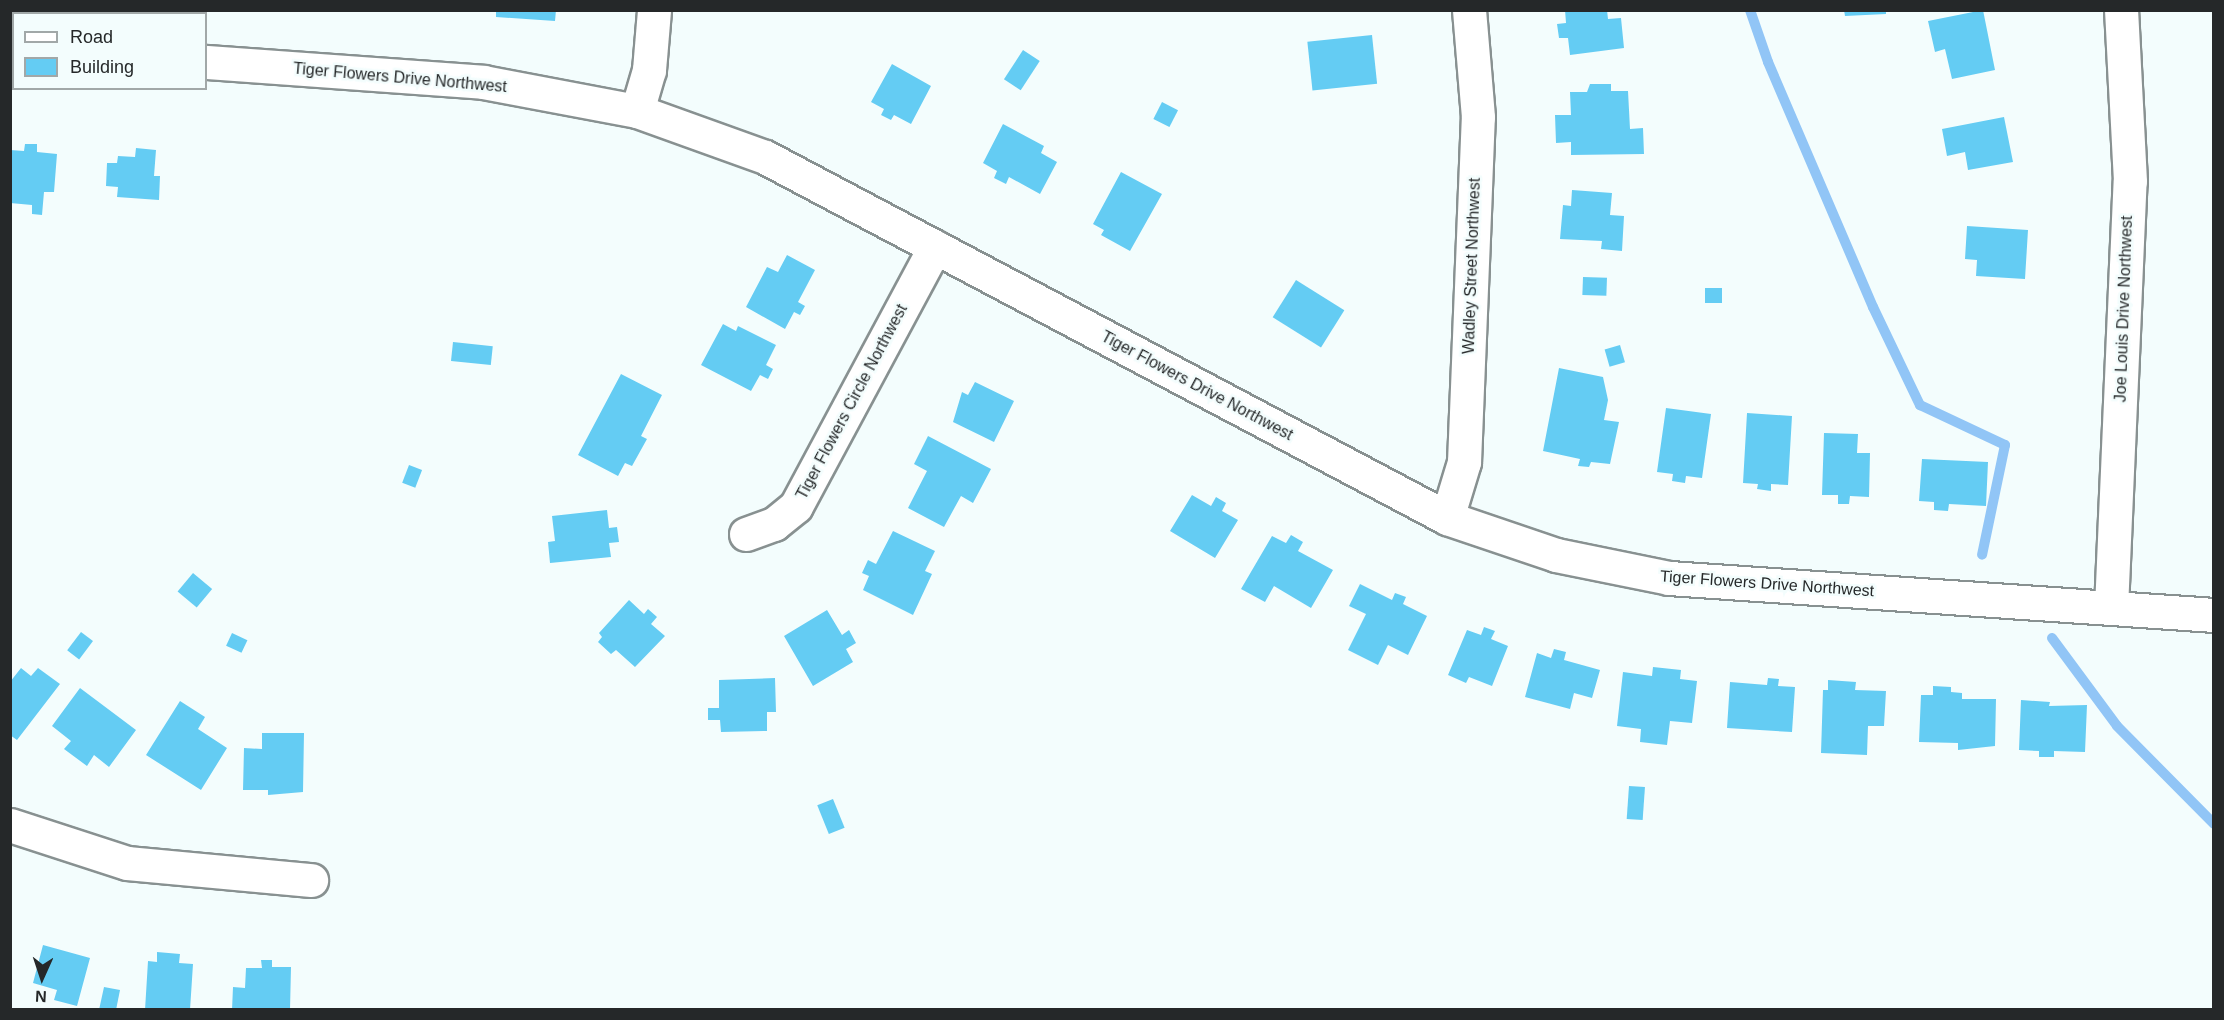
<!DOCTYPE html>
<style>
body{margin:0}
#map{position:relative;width:2224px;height:1020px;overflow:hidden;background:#f3fdfd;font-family:Arial,sans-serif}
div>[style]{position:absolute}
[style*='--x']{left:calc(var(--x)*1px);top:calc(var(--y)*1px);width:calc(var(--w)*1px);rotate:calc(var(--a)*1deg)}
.stream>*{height:10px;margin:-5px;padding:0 5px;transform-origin:5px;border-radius:5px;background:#91c5f6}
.building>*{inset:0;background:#64ccf3;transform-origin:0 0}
.roads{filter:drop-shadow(2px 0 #889191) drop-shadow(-2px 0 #889191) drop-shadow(0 2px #889191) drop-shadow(0 -2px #889191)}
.minor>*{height:33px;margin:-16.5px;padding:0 16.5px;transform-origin:16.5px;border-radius:16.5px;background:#fff}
span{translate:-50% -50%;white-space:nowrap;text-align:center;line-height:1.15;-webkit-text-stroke:5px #f3fdfd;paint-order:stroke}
.street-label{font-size:16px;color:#252829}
.frame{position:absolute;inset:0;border:12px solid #252829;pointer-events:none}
.legend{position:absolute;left:12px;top:12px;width:195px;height:78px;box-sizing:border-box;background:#f3fdfd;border:2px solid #a1a8a8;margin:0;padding:8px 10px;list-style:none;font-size:18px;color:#252829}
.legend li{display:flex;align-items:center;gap:12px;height:30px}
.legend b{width:30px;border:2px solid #a1a8a8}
.north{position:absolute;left:12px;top:948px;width:60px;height:60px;-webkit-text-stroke:4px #f3fdfd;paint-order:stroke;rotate:183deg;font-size:16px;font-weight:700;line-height:24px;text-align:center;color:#252829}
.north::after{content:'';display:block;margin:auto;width:21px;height:27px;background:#252829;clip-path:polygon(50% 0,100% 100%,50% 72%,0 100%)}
</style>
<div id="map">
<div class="stream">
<div style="--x:1750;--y:10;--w:55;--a:70.9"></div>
<div style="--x:1768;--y:62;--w:267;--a:66.8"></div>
<div style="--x:1873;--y:307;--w:109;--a:64.4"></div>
<div style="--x:1920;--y:405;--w:94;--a:25.2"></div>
<div style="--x:2005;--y:445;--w:112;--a:101.8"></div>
<div style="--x:2052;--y:638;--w:109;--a:53.5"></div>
<div style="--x:2117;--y:726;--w:138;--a:45.3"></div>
</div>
<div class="building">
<div style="clip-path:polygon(496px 10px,556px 10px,555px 21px,496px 17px)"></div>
<div style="clip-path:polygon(1565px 10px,1607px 10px,1608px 19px,1621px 18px,1624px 48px,1570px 55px,1568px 38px,1559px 38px,1557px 24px,1566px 23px)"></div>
<div style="clip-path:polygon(1844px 10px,1886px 10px,1886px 14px,1845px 16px)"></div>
<div style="clip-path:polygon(1983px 10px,1995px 70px,1952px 79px,1945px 49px,1935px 52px,1928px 21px)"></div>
<div style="left:1372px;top:35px;width:49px;height:65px;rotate:84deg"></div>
<div style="left:1023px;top:50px;width:20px;height:35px;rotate:33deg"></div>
<div style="clip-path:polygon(892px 64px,931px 86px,911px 124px,894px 115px,891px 120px,881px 115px,884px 109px,871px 102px)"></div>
<div style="clip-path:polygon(1590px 84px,1611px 84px,1611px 91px,1628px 91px,1630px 129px,1643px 128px,1644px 154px,1571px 155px,1571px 142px,1556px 143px,1555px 115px,1571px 115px,1570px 92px,1587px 92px)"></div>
<div style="left:1162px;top:102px;width:18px;height:19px;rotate:27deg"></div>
<div style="clip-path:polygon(2004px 117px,2013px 162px,1968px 170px,1965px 152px,1947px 156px,1942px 129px)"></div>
<div style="clip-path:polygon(1003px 124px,1044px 146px,1041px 153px,1057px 162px,1040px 194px,1009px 177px,1006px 184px,994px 178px,997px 171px,983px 163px)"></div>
<div style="clip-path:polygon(25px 144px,37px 144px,37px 152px,57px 154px,54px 192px,44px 192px,42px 215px,32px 214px,32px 205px,10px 203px,10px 150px,24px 151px)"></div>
<div style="clip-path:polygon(136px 148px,156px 150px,154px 176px,160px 176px,159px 200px,117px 197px,118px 187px,106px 186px,107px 163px,117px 163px,118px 156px,135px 157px)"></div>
<div style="clip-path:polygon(1121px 172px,1162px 194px,1130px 251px,1101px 235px,1104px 230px,1093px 224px)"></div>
<div style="clip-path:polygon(1572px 190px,1612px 193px,1610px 215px,1624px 216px,1622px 251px,1601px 249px,1602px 241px,1560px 239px,1563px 205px,1571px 206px)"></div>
<div style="clip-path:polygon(1967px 226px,2028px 230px,2025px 279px,1976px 276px,1977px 260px,1965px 259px)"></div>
<div style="clip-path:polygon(787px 255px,815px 270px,798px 302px,805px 306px,800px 315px,794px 312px,785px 329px,746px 307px,767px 267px,778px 272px)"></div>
<div style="left:1583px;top:277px;width:24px;height:18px;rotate:2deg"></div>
<div style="left:1296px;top:280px;width:57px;height:44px;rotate:32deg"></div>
<div style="left:1705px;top:288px;width:17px;height:15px"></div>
<div style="clip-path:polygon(723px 324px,736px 331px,738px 326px,776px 345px,766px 365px,773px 369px,768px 379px,760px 375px,751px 391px,701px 365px)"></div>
<div style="left:453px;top:342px;width:40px;height:19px;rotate:6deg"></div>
<div style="left:1620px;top:345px;width:18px;height:16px;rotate:74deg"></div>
<div style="clip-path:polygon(1559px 368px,1603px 377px,1608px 400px,1604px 420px,1619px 422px,1610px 464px,1591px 462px,1589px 467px,1578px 466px,1580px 459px,1543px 451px)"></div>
<div style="clip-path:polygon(621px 374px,662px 395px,641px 436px,647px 439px,632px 466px,625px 463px,618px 476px,578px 455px)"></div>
<div style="clip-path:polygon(975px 382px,1014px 401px,994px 442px,953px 422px,962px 392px,968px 395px)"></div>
<div style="clip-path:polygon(1666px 408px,1711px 414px,1702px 478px,1686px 476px,1685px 483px,1672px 481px,1673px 474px,1657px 472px)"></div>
<div style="clip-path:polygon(1747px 413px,1792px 416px,1788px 485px,1771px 484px,1771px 491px,1757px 489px,1758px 484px,1743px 483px)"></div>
<div style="clip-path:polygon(1824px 433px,1858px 434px,1857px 453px,1870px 453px,1869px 497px,1850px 496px,1849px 504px,1838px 504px,1838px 495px,1822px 495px)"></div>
<div style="clip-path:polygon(928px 436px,991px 469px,973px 503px,961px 496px,944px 527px,908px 508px,927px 471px,914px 464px)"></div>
<div style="clip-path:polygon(1922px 459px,1988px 462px,1986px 506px,1949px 504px,1948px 511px,1934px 510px,1934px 502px,1919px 501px)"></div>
<div style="left:409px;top:465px;width:14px;height:19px;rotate:21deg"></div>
<div style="clip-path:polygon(1192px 495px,1211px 506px,1216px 497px,1226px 503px,1222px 511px,1238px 520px,1215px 558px,1170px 531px)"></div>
<div style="clip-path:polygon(607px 510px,609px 528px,617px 527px,619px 542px,609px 543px,611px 557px,550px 563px,548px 542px,555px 541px,552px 516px)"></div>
<div style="clip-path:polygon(893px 531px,935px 551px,925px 571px,932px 574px,913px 615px,863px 590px,869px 576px,862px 573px,868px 560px,876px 564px)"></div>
<div style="clip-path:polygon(1291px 535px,1303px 542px,1298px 551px,1333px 570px,1311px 608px,1274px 586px,1265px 602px,1241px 589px,1272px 536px,1286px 543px)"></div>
<div style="left:193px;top:573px;width:25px;height:24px;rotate:40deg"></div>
<div style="clip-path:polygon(1360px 584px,1392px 600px,1395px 593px,1406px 597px,1403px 604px,1427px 616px,1408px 655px,1388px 645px,1378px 665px,1348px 650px,1366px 614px,1349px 606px)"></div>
<div style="clip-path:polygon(629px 600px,644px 614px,648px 609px,657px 617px,651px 624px,665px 636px,635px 667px,616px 650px,611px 654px,598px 642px,602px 637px,599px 633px)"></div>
<div style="clip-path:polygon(827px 610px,842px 635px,849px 630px,856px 643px,846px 649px,853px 662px,813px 686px,784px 636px)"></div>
<div style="clip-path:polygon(1484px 627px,1495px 631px,1491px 639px,1508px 646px,1492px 686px,1469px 677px,1466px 683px,1448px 675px,1467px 630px,1481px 635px)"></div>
<div style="left:81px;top:632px;width:15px;height:23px;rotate:37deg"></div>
<div style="left:232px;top:633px;width:17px;height:14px;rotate:25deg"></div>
<div style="clip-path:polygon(1554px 649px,1566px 652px,1564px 660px,1600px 670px,1592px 698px,1574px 693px,1570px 709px,1525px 697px,1537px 653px,1551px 658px)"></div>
<div style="clip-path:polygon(1653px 667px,1681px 670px,1680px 679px,1697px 681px,1692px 723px,1670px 721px,1667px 745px,1640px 742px,1641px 729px,1617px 726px,1623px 672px,1652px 676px)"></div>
<div style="clip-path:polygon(21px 668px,31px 676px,38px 668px,60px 684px,17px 740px,10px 735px,10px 682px)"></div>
<div style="clip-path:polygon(775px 678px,776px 712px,767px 712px,767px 731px,721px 732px,720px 720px,708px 720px,708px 708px,719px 708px,719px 680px)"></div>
<div style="clip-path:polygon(1768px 678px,1779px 679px,1778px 686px,1795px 687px,1792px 732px,1727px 728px,1730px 682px,1767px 685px)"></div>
<div style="clip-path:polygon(1828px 680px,1856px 682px,1855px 690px,1886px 691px,1884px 726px,1868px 726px,1867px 755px,1821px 753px,1823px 690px,1828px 690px)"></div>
<div style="clip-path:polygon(1933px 686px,1951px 687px,1951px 692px,1962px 693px,1962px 699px,1996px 699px,1995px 746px,1958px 750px,1958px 743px,1919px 742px,1921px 695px,1933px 695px)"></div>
<div style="clip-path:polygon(80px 688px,136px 730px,109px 767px,94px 755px,87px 766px,64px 749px,71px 741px,52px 726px)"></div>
<div style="clip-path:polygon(2021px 700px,2050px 702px,2049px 706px,2087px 705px,2085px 752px,2054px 751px,2054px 757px,2039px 757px,2039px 751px,2019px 750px)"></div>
<div style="clip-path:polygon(180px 701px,205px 717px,198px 729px,227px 748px,201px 790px,146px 755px)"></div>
<div style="clip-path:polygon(262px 733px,304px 733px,303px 792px,268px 795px,268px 790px,243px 790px,244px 748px,262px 749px)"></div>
<div style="left:1629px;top:786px;width:16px;height:33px;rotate:4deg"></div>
<div style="left:833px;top:799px;width:31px;height:17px;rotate:68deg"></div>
<div style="clip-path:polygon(43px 945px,90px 958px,77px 1006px,54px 1000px,57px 990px,33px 983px)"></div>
<div style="clip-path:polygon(157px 952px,180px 954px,179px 963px,193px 964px,190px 1010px,145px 1010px,148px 961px,157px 962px)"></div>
<div style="clip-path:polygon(261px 960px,272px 960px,272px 967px,291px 967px,290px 1010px,232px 1010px,233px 987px,245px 988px,246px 968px,262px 968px)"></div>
<div style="clip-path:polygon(104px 987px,120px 990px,116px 1010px,99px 1010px)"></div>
</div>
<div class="roads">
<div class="minor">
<div style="--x:10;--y:47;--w:4;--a:14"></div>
<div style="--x:206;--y:62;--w:278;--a:4.1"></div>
<div style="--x:483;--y:82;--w:157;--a:10.7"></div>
<div style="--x:637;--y:111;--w:136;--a:19.8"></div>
<div style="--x:765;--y:157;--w:772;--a:27.89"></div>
<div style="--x:1447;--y:518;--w:115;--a:18.7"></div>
<div style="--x:1556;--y:555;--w:115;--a:11.5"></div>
<div style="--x:1669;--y:578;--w:546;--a:3.88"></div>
<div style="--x:637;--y:111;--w:43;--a:-73.7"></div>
<div style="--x:649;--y:70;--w:60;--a:-85.2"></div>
<div style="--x:1447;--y:518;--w:59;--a:-73.1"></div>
<div style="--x:1464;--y:462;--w:345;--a:-87.7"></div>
<div style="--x:1478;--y:117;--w:107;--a:-94.8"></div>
<div style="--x:746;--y:534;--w:30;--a:-20"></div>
<div style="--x:774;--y:524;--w:28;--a:-39"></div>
<div style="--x:796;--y:506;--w:294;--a:-61.8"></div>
<div style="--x:2111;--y:608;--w:427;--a:-87.5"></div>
<div style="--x:2130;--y:181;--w:171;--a:-93"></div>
<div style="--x:10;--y:825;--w:123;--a:18"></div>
<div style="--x:127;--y:863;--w:185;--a:5.3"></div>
</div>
</div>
<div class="street-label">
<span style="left:400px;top:78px;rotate:5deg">Tiger Flowers Drive Northwest</span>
<span style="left:1472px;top:266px;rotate:-88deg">Wadley Street Northwest</span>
<span style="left:2124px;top:309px;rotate:-88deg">Joe Louis Drive Northwest</span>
<span style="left:1197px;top:386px;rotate:28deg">Tiger Flowers Drive Northwest</span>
<span style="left:852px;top:402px;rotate:-62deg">Tiger Flowers Circle Northwest</span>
<span style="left:1767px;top:584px;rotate:4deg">Tiger Flowers Drive Northwest</span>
</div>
<div class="frame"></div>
<ul class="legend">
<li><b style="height:8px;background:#fff"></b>Road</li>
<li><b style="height:16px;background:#64ccf3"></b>Building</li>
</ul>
<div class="north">N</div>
</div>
